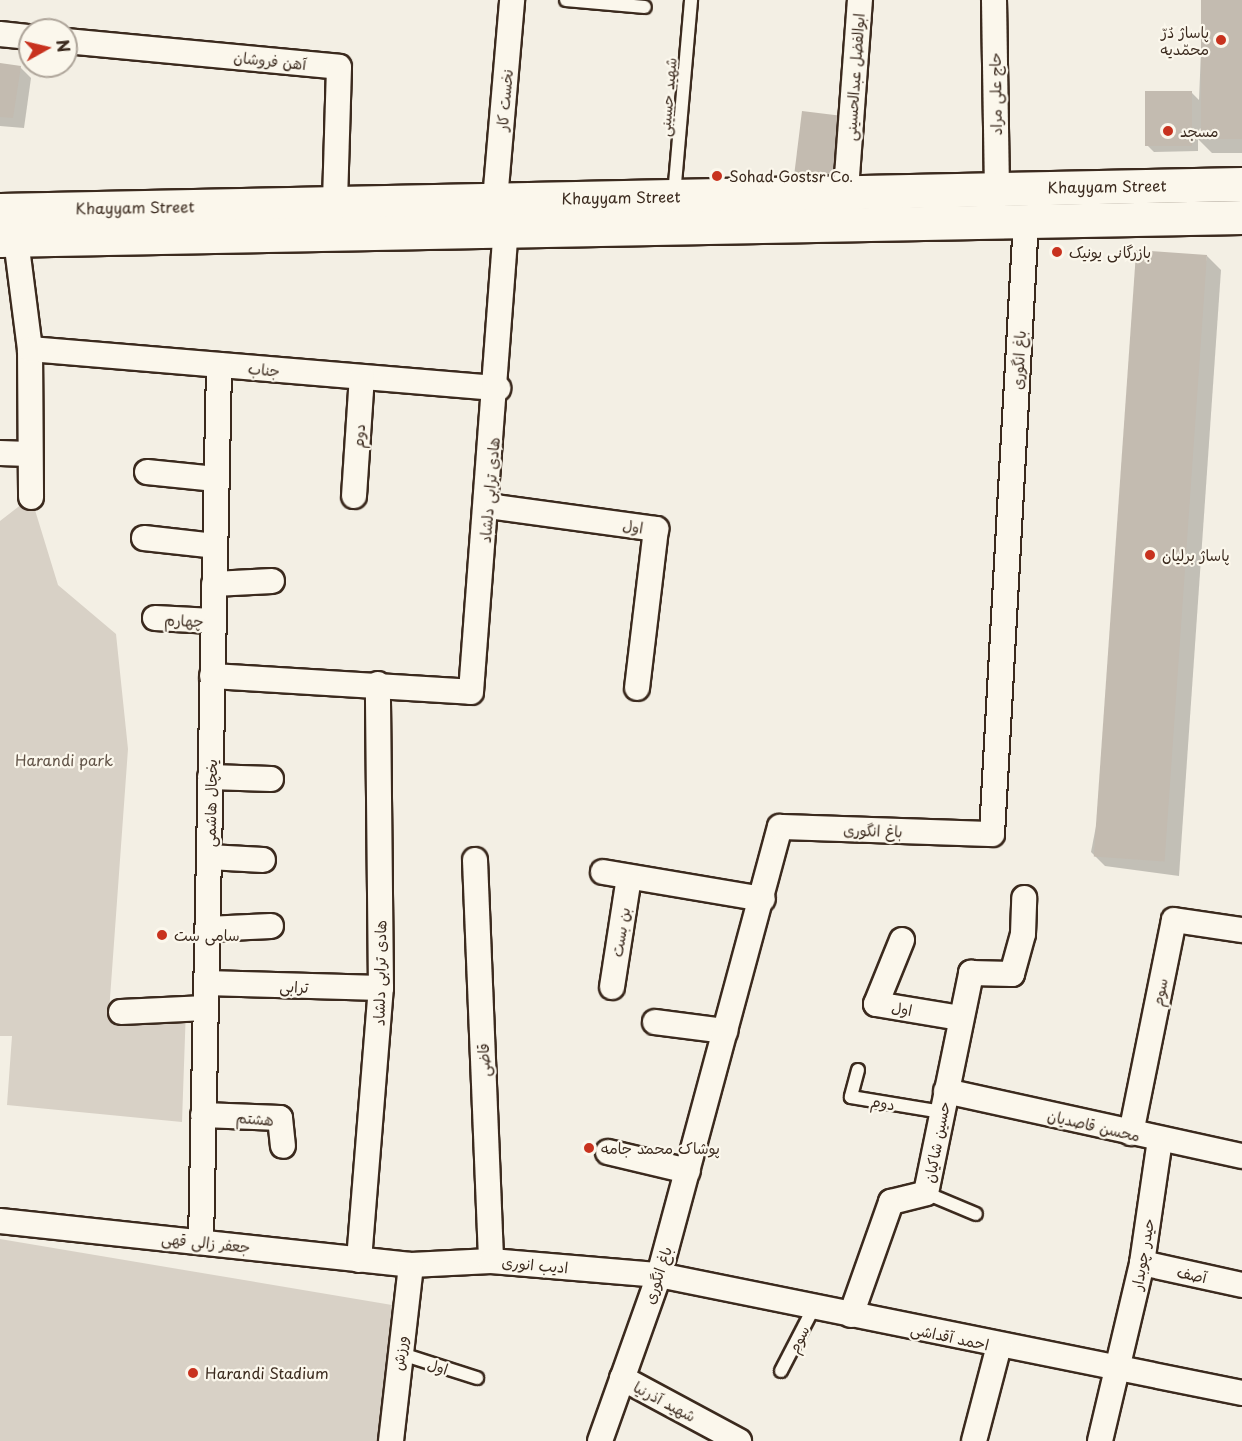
<!DOCTYPE html>
<meta charset="utf-8">
<style>
body{margin:0}
#map{position:relative;width:1242px;height:1441px;overflow:hidden;background:#f3efe4;font-family:"Playpen Sans","Playpen Sans Arabic",sans-serif}
div>[style]{position:absolute}
[style*='--x']{left:calc(var(--x)*1px);top:calc(var(--y)*1px);width:calc(var(--w)*1px);rotate:calc(var(--a)*1deg)}
.green>*{inset:0;background:#d8d1c6}
.shadow>*{inset:0;background:#0003}
.building>*{inset:0;background:#c3bbb0;transform-origin:0 0}
.roads{filter:drop-shadow(2px 0 #3b2a1e) drop-shadow(-2px 0 #3b2a1e) drop-shadow(0 2px #3b2a1e) drop-shadow(0 -2px #3b2a1e)}
.service>*{height:12px;margin:-6px;padding:0 6px;transform-origin:6px;border-radius:6px;background:#fbf7ec}
.minor>*{height:24px;margin:-12px;padding:0 12px;transform-origin:12px;border-radius:12px;background:#fbf7ec}
.primary>*{height:33px;margin:-16.5px;padding:0 16.5px;transform-origin:16.5px;border-radius:16.5px;background:#fbf7ec}
.dots>*{width:16px;height:16px;translate:-50% -50%;box-sizing:border-box;border:3px solid #fbf7ec;border-radius:50%}
span{translate:-50% -50%;white-space:nowrap;text-align:center;line-height:1.15;-webkit-text-stroke:4.5px #fbf7ec;paint-order:stroke}
.poi-label{font-size:15px;color:#3b2a1e}
.right{translate:-100% -50%;text-align:right}
.left{translate:0 -50%;text-align:left}
.street-label{font-size:15px;color:#3b2a1e}
.park-label{font-size:15px;color:#625448}
.north{position:absolute;left:18px;top:18px;width:60px;height:60px;box-sizing:border-box;background:#fbf7ec;border:2px solid #aea59a;border-radius:50%;rotate:82deg;font-size:16px;font-weight:700;line-height:24px;text-align:center;color:#3b2a1e}
.north::after{content:'';display:block;margin:auto;width:21px;height:27px;background:#c8321e;clip-path:polygon(50% 0,100% 100%,50% 72%,0 100%)}
</style>
<div id="map">
<div class="green">
<div style="clip-path:polygon(31px 497px,58px 585px,116px 634px,128px 749px,109px 1012px,186px 1008px,182px 1122px,7px 1105px,12px 1036px,0 1036px,0 521px)"></div>
<div style="clip-path:polygon(0 1239px,392px 1305px,379px 1441px,0 1441px)"></div>
</div>
<div class="shadow">
<div style="clip-path:polygon(1203px 0,1242px 0,1242px 153px,1212px 153px,1198px 139px,1198px 151px,1154px 152px,1147px 145px,1192px 93px,1199px 100px)"></div>
<div style="clip-path:polygon(0 64px,20px 67px,31px 78px,24px 128px,0 126px)"></div>
<div style="clip-path:polygon(1207px 256px,1221px 270px,1179px 876px,1105px 866px,1091px 852px)"></div>
</div>
<div class="building">
<div style="left:1201px;top:0;width:41px;height:139px"></div>
<div style="clip-path:polygon(0 63px,21px 66px,13px 118px,0 117px)"></div>
<div style="left:1145px;top:91px;width:47px;height:55px"></div>
<div style="left:802px;top:111px;width:43px;height:72px;rotate:7deg"></div>
<div style="left:1207px;top:255px;width:608px;height:71px;rotate:94deg"></div>
</div>
<div class="roads">
<div class="service">
<div style="--x:566;--y:0;--w:79;--a:5.1"></div>
<div style="--x:674;--y:195;--w:196;--a:-85"></div>
<div style="--x:858;--y:1070;--w:28;--a:105"></div>
<div style="--x:851;--y:1097;--w:92;--a:9.4"></div>
<div style="--x:926;--y:1193;--w:54;--a:22.8"></div>
<div style="--x:399;--y:1353;--w:82;--a:17.8"></div>
<div style="--x:781;--y:1371;--w:72;--a:-62.7"></div>
</div>
<div class="minor">
<div style="--x:994;--y:0;--w:189;--a:89.1"></div>
<div style="--x:0;--y:34;--w:30;--a:6"></div>
<div style="--x:66;--y:41;--w:274;--a:5.4"></div>
<div style="--x:339;--y:67;--w:136;--a:91.7"></div>
<div style="--x:846;--y:190;--w:191;--a:-85.8"></div>
<div style="--x:495;--y:200;--w:201;--a:-85.1"></div>
<div style="--x:16;--y:240;--w:110;--a:82.7"></div>
<div style="--x:30;--y:349;--w:148;--a:89.6"></div>
<div style="--x:30;--y:349;--w:470;--a:4.8"></div>
<div style="--x:0;--y:453;--w:29;--a:2"></div>
<div style="--x:147;--y:472;--w:69;--a:5.8"></div>
<div style="--x:354;--y:496;--w:119;--a:-86.2"></div>
<div style="--x:488;--y:506;--w:170;--a:7.8"></div>
<div style="--x:656;--y:529;--w:160;--a:96.8"></div>
<div style="--x:144;--y:538;--w:71;--a:6.4"></div>
<div style="--x:214;--y:584;--w:58;--a:-3"></div>
<div style="--x:155;--y:618;--w:58;--a:3"></div>
<div style="--x:212;--y:676;--w:259;--a:3.5"></div>
<div style="--x:471;--y:692;--w:463;--a:-85.7"></div>
<div style="--x:210;--y:777;--w:61;--a:1.9"></div>
<div style="--x:209;--y:857;--w:54;--a:3.2"></div>
<div style="--x:475;--y:860;--w:401;--a:87.7"></div>
<div style="--x:603;--y:872;--w:162;--a:9.6"></div>
<div style="--x:207;--y:929;--w:64;--a:-2.7"></div>
<div style="--x:902;--y:940;--w:69;--a:112.1"></div>
<div style="--x:876;--y:1004;--w:86;--a:9.4"></div>
<div style="--x:206;--y:983;--w:175;--a:1.6"></div>
<div style="--x:612;--y:987;--w:111;--a:-81.2"></div>
<div style="--x:121;--y:1012;--w:85;--a:-2.7"></div>
<div style="--x:655;--y:1022;--w:71;--a:7.3"></div>
<div style="--x:946;--y:1091;--w:303;--a:12.4"></div>
<div style="--x:203;--y:1115;--w:77;--a:2.2"></div>
<div style="--x:280;--y:1118;--w:28;--a:84"></div>
<div style="--x:1131;--y:1133;--w:217;--a:-78.6"></div>
<div style="--x:1174;--y:920;--w:69;--a:8.4"></div>
<div style="--x:608;--y:1152;--w:82;--a:13.4"></div>
<div style="--x:0;--y:1221;--w:413;--a:6.1"></div>
<div style="--x:411;--y:1265;--w:80;--a:-2.9"></div>
<div style="--x:491;--y:1261;--w:169;--a:4.8"></div>
<div style="--x:659;--y:1275;--w:595;--a:11.44"></div>
<div style="--x:201;--y:1241;--w:876;--a:-88.82"></div>
<div style="--x:359;--y:1260;--w:273;--a:-85.4"></div>
<div style="--x:381;--y:988;--w:304;--a:-90.6"></div>
<div style="--x:1142;--y:1263;--w:102;--a:12.4"></div>
<div style="--x:851;--y:1315;--w:120;--a:-70.5"></div>
<div style="--x:891;--y:1202;--w:36;--a:-14"></div>
<div style="--x:926;--y:1193;--w:225;--a:-78.4"></div>
<div style="--x:971;--y:973;--w:41;--a:1.4"></div>
<div style="--x:1012;--y:974;--w:41;--a:-74.6"></div>
<div style="--x:1023;--y:934;--w:36;--a:-88"></div>
<div style="--x:622;--y:1378;--w:133;--a:28.3"></div>
<div style="--x:391;--y:1441;--w:177;--a:-83.5"></div>
<div style="--x:600;--y:1441;--w:176;--a:-70.4"></div>
<div style="--x:659;--y:1275;--w:464;--a:-74.9"></div>
<div style="--x:780;--y:827;--w:212;--a:1.9"></div>
<div style="--x:992;--y:834;--w:614;--a:-86.83"></div>
<div style="--x:974;--y:1441;--w:98;--a:-75.3"></div>
<div style="--x:1100;--y:1441;--w:183;--a:-76.7"></div>
<div style="--x:1142;--y:1263;--w:124;--a:-81.7"></div>
</div>
<div class="primary">
<div style="--x:0;--y:210;--w:1242;--a:-1.2"></div>
<div style="--x:0;--y:240;--w:1242;--a:-1.06"></div>
</div>
</div>
<div class="dots">
<div style="left:1221px;top:40px;background:#c8321e"></div>
<div style="left:1168px;top:131px;background:#c8321e"></div>
<div style="left:717px;top:176px;background:#c8321e"></div>
<div style="left:1057px;top:252px;background:#c8321e"></div>
<div style="left:1150px;top:555px;background:#c8321e"></div>
<div style="left:162px;top:935px;background:#c8321e"></div>
<div style="left:589px;top:1148px;background:#c8321e"></div>
<div style="left:193px;top:1373px;background:#c8321e"></div>
</div>
<div class="poi-label">
<span class="right" style="left:1209px;top:40px">پاساژ دُرّ<br>محمّدیه</span>
<span class="left" style="left:1180px;top:131px">مسجد</span>
<span class="left" style="left:729px;top:176px">Sohad Gostsr Co.</span>
<span class="left" style="left:1069px;top:252px">بازرگانی یونیک</span>
<span class="left" style="left:1162px;top:555px">پاساژ برلیان</span>
<span class="left" style="left:174px;top:935px">سامی ست</span>
<span class="left" style="left:601px;top:1148px">پوشاک محمد جامه</span>
<span class="left" style="left:205px;top:1373px">Harandi Stadium</span>
</div>
<div class="street-label">
<span style="left:270px;top:60px;rotate:6deg">آهن فروشان</span>
<span style="left:854px;top:77px;rotate:-86deg">ابوالفضل عبدالحسینی</span>
<span style="left:995px;top:94px;rotate:-91deg">حاج علی مراد</span>
<span style="left:667px;top:97px;rotate:-85deg">شهید حسینی</span>
<span style="left:504px;top:100px;rotate:-85deg">نخست کار</span>
<span style="left:1107px;top:186px;rotate:-1deg">Khayyam Street</span>
<span style="left:621px;top:197px;rotate:-1deg">Khayyam Street</span>
<span style="left:135px;top:207px;rotate:-1deg">Khayyam Street</span>
<span style="left:1018px;top:360px;rotate:-87deg">باغ انگوری</span>
<span style="left:264px;top:369px;rotate:5deg">جناب</span>
<span style="left:358px;top:436px;rotate:-86deg">دوم</span>
<span style="left:489px;top:490px;rotate:-85deg">هادی ترابی دلشاد</span>
<span style="left:633px;top:526px;rotate:8deg">اول</span>
<span style="left:184px;top:620px;rotate:2deg">چهارم</span>
<span style="left:210px;top:803px;rotate:-89deg">یخچال هاشمی</span>
<span style="left:873px;top:830px;rotate:2deg">باغ انگوری</span>
<span style="left:620px;top:932px;rotate:-81deg">بن بست</span>
<span style="left:379px;top:973px;rotate:-89deg">هادی ترابی دلشاد</span>
<span style="left:294px;top:986px;rotate:2deg">ترابی</span>
<span style="left:1159px;top:992px;rotate:-79deg">سوم</span>
<span style="left:902px;top:1008px;rotate:10deg">اول</span>
<span style="left:483px;top:1060px;rotate:-92deg">قاضی</span>
<span style="left:883px;top:1102px;rotate:10deg">دوم</span>
<span style="left:255px;top:1118px;rotate:5deg">هشتم</span>
<span style="left:1094px;top:1125px;rotate:13deg">محسن قاصدیان</span>
<span style="left:936px;top:1142px;rotate:-79deg">حسین شاکیان</span>
<span style="left:206px;top:1242px;rotate:6deg">جعفر زالی قهی</span>
<span style="left:1142px;top:1254px;rotate:-80deg">حیدر چوبدار</span>
<span style="left:535px;top:1264px;rotate:5deg">ادیب انوری</span>
<span style="left:1192px;top:1274px;rotate:12deg">آصف</span>
<span style="left:657px;top:1275px;rotate:-72deg">باغ انگوری</span>
<span style="left:950px;top:1336px;rotate:12deg">احمد آقداشی</span>
<span style="left:798px;top:1339px;rotate:-63deg">سوم</span>
<span style="left:399px;top:1353px;rotate:-83deg">ورزش</span>
<span style="left:438px;top:1366px;rotate:17deg">اول</span>
<span style="left:665px;top:1401px;rotate:28deg">شهید آذرنیا</span>
</div>
<div class="park-label">
<span style="left:64px;top:760px">Harandi park</span>
</div>
<div class="north">N</div>
</div>
